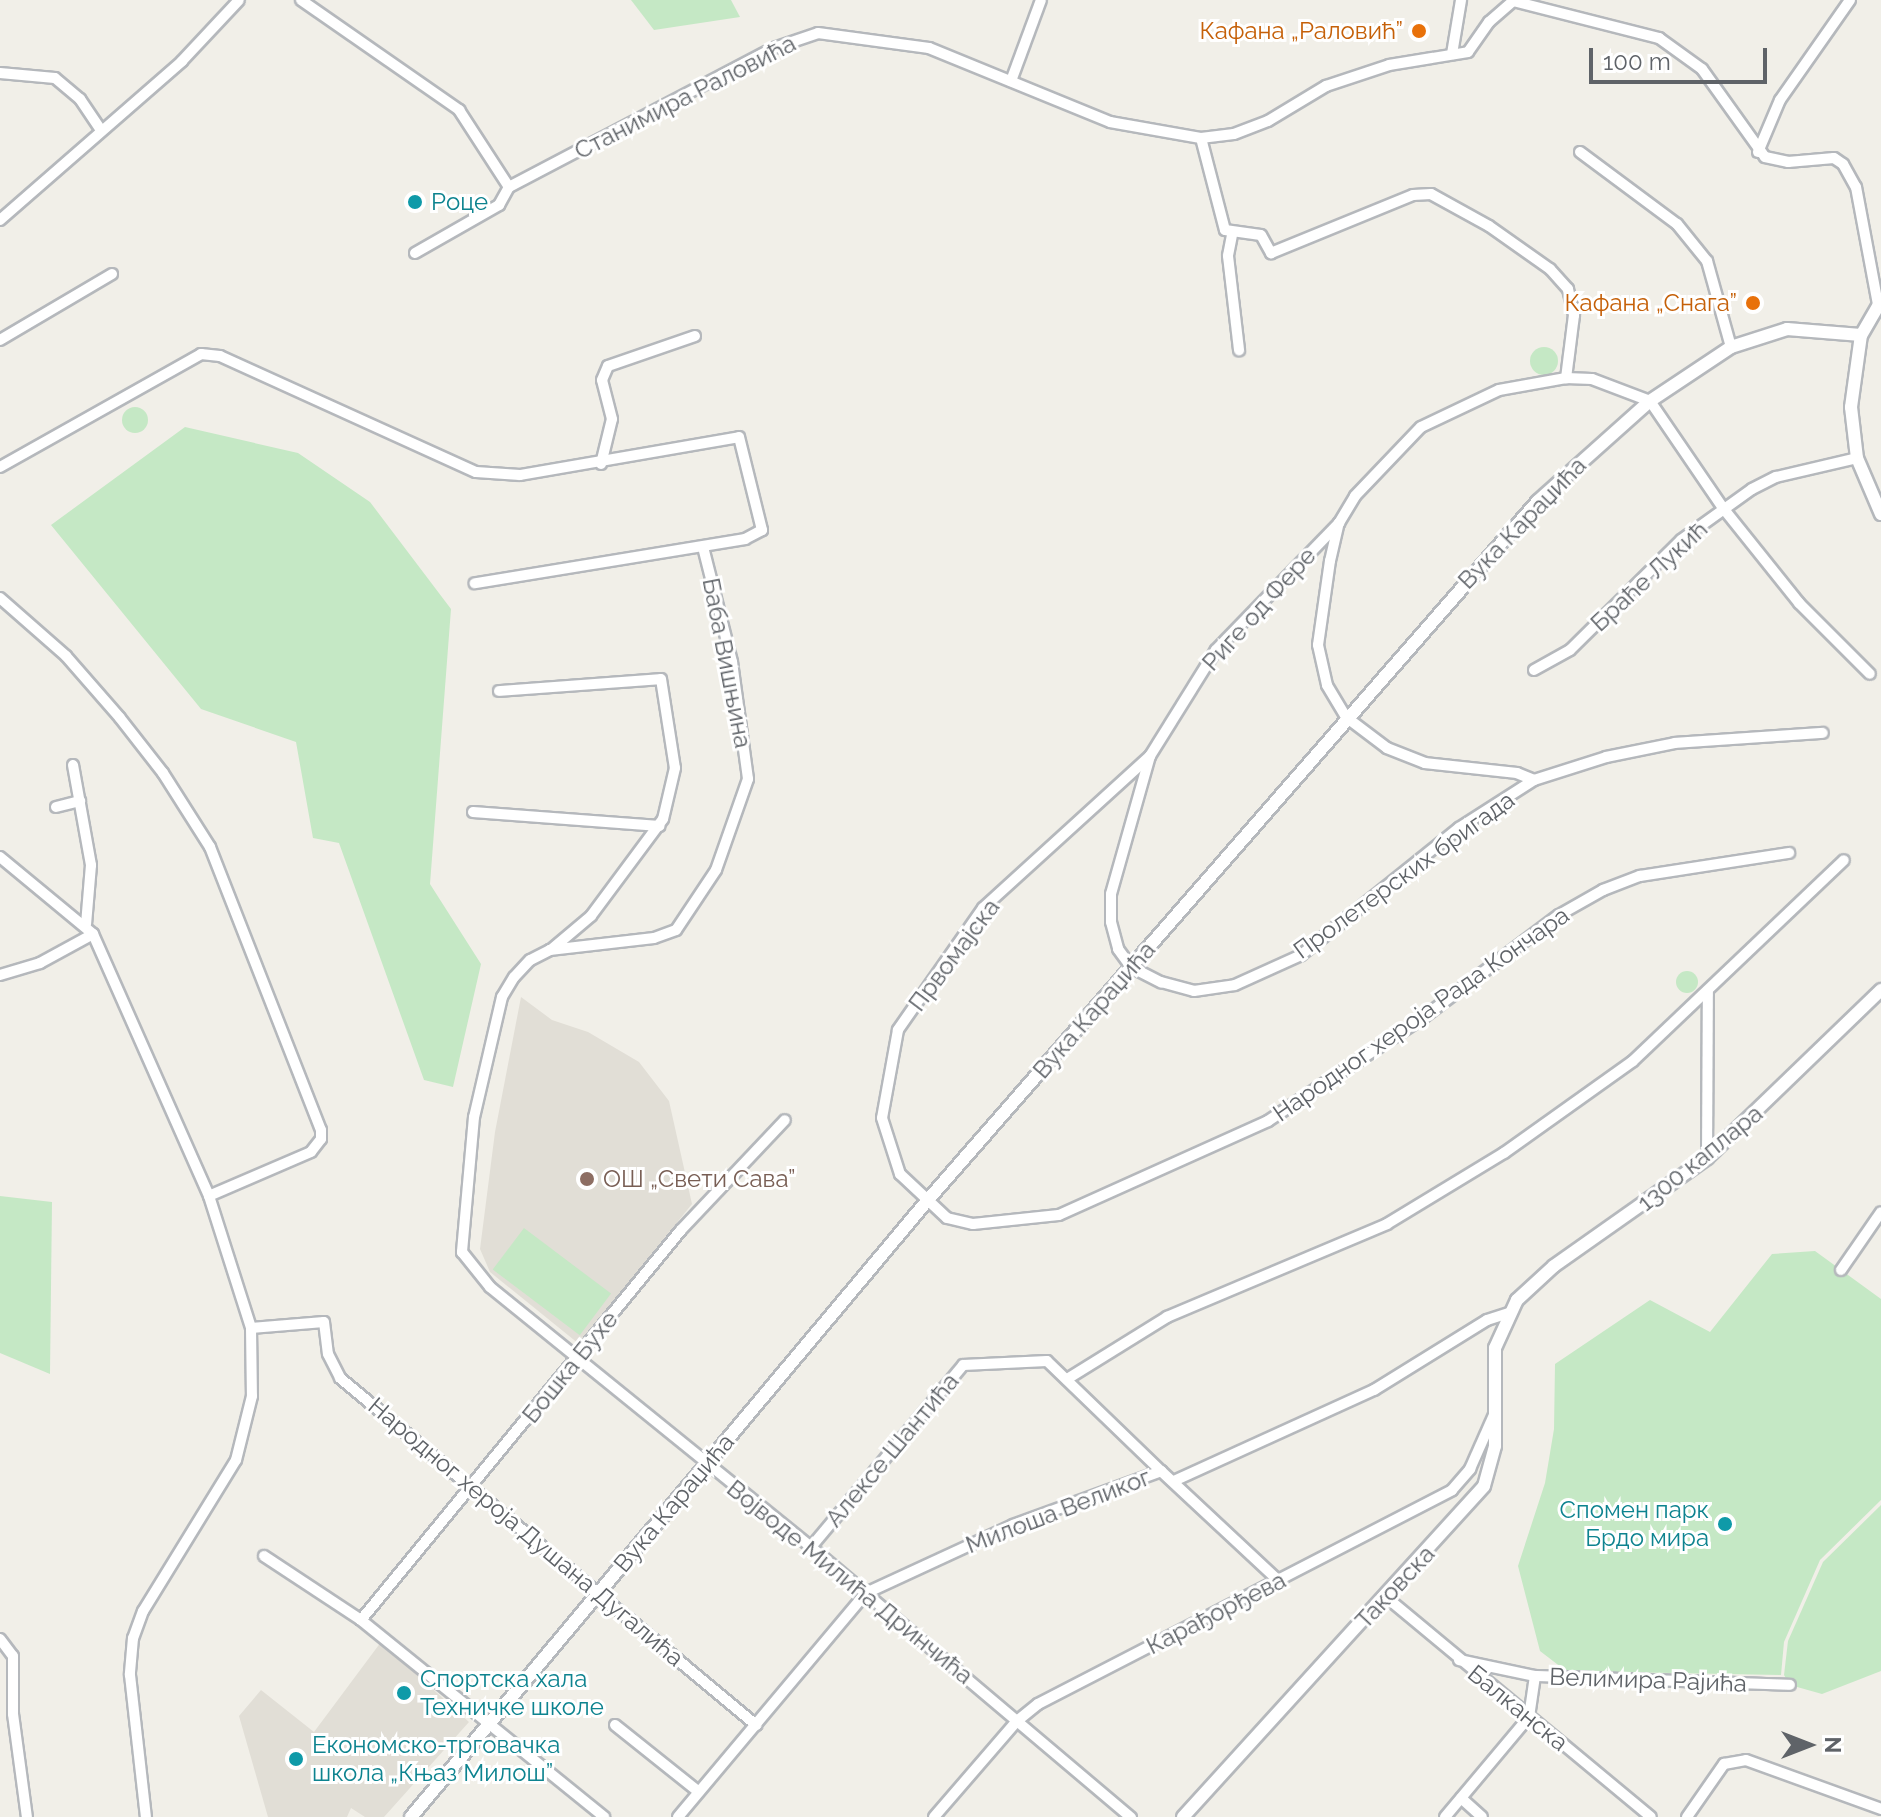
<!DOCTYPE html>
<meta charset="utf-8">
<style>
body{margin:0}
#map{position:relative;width:1881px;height:1817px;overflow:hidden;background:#f1efe8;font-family:Raleway,sans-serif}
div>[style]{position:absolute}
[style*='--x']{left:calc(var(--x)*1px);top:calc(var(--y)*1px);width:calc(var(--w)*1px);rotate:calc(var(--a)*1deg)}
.education>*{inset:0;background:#e1ded6}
.green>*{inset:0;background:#c5e8c5;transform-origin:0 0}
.round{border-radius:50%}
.roads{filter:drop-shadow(2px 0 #b5b8bc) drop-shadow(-2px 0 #b5b8bc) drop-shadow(0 2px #b5b8bc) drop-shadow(0 -2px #b5b8bc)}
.minor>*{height:10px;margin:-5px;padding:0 5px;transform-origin:5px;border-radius:5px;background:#fff}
.tertiary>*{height:12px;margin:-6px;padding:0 6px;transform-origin:6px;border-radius:6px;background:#fff}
.dots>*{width:22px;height:22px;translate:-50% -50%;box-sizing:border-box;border:4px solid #fff;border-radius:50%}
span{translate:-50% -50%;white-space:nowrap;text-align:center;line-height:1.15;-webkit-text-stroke:6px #fff;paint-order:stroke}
.food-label{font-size:24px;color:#c56008}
.right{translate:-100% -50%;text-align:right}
.street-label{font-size:24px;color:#5f6368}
.culture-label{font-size:24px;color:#0d838f}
.left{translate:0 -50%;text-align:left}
.education-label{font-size:24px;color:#785e54}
.north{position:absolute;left:1769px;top:1705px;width:80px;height:80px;-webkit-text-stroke:6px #fff;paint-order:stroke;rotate:90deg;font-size:22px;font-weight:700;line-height:32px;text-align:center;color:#5f6368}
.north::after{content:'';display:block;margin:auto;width:28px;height:36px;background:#5f6368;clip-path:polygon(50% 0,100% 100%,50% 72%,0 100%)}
.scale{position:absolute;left:1589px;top:48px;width:178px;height:36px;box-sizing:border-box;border:4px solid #5f6368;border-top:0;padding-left:10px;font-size:24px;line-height:28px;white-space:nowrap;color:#5f6368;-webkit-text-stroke:6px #fff;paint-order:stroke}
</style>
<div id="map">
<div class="education">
<div style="clip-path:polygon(521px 997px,552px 1020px,588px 1032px,639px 1062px,669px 1101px,692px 1204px,579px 1344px,490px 1272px,480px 1249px,495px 1132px)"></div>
<div style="clip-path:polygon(381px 1642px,469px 1722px,384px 1817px,365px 1817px,351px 1808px,347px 1817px,268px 1817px,239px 1716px,261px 1690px,314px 1732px)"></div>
</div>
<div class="green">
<div style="clip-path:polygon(631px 0,731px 0,740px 17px,654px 30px)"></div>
<div class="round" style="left:1530px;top:347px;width:28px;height:28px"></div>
<div class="round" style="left:122px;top:407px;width:26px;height:26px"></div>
<div style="clip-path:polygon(185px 427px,298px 453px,370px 502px,451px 609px,430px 884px,481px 964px,453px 1087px,424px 1080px,339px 843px,313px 838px,296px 742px,201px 709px,51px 525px)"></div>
<div class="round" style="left:1676px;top:971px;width:22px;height:22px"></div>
<div style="clip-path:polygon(0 1196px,52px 1202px,50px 1374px,0 1353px)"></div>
<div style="left:524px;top:1228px;width:109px;height:52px;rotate:37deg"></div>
<div style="clip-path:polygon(1815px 1251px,1881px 1299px,1881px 1500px,1820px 1560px,1784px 1642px,1781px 1675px,1566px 1671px,1540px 1651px,1518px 1566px,1545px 1483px,1554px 1429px,1555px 1364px,1650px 1300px,1710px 1332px,1772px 1254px)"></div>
<div style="clip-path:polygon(1881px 1505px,1881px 1671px,1822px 1694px,1790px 1685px,1784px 1675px,1788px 1641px,1823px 1562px)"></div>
</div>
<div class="roads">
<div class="minor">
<div style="--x:301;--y:0;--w:193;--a:34.8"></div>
<div style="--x:459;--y:110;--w:92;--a:57"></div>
<div style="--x:1452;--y:54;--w:55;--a:-80.5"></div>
<div style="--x:0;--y:73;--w:55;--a:5.2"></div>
<div style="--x:55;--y:78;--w:33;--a:40"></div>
<div style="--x:80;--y:99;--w:36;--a:56"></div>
<div style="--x:1011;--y:81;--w:86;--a:-69.7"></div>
<div style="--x:1201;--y:138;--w:95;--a:75.4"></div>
<div style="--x:1225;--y:230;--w:36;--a:8"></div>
<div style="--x:1261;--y:235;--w:21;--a:61"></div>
<div style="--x:1271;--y:253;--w:153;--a:-22.2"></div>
<div style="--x:1413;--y:195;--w:18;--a:-3"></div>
<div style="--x:1431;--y:194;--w:66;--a:28.9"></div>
<div style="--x:1489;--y:226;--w:75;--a:35.2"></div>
<div style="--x:1550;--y:269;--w:27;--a:48"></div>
<div style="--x:1568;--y:289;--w:27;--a:77"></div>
<div style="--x:1574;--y:315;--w:64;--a:97.2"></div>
<div style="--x:1580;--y:152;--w:121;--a:36.6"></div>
<div style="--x:1677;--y:224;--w:48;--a:51"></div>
<div style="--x:1707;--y:261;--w:89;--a:74.4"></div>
<div style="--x:1758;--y:152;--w:56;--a:-67.1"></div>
<div style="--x:1780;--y:100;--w:122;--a:-55"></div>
<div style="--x:509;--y:187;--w:299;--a:-27.7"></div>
<div style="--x:774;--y:48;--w:46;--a:-18.8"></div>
<div style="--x:818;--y:33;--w:112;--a:7.7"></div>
<div style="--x:929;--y:48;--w:196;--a:22.2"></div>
<div style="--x:1110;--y:122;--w:92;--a:10"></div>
<div style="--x:1201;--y:138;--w:33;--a:-7"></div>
<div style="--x:1234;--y:134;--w:36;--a:-21"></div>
<div style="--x:1268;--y:121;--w:68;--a:-31.1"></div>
<div style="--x:1326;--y:86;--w:66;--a:-18.4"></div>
<div style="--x:1389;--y:65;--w:80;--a:-9.3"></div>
<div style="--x:1468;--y:52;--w:37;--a:-55"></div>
<div style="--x:1489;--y:22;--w:32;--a:-41"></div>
<div style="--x:1513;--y:1;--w:151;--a:14.2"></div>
<div style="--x:1659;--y:38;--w:53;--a:35.8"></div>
<div style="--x:1702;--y:69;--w:108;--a:54.4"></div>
<div style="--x:1765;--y:157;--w:24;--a:12"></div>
<div style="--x:1788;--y:162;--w:46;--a:-5"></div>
<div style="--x:1834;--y:158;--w:11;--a:34"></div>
<div style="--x:1843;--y:164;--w:26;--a:61"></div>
<div style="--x:1856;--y:187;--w:120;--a:79.4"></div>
<div style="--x:0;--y:220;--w:242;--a:-41.1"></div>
<div style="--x:182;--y:61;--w:83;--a:-46.9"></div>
<div style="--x:1232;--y:235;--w:21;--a:101"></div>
<div style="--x:1228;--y:256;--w:95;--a:83.3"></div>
<div style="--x:415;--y:253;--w:97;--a:-29.7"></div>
<div style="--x:499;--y:205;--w:21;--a:-61"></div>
<div style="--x:0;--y:340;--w:130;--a:-30.5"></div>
<div style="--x:601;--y:464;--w:46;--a:-76.3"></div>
<div style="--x:612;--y:419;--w:40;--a:-104.4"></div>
<div style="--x:602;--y:380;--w:15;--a:-67"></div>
<div style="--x:608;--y:366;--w:92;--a:-19"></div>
<div style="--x:0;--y:467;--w:231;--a:-29.3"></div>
<div style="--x:201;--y:354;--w:19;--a:6"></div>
<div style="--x:220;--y:356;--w:281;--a:24.4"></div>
<div style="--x:476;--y:472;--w:44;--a:3.9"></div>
<div style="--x:520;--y:475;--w:222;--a:-9.8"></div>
<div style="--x:739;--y:437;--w:96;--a:76.1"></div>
<div style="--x:762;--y:530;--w:19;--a:152"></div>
<div style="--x:745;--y:539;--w:274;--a:170.7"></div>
<div style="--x:1339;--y:523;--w:177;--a:134.1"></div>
<div style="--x:1216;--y:650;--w:125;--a:121.9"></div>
<div style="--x:1150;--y:756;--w:143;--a:105.8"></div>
<div style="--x:1111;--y:894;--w:28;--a:90"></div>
<div style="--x:1111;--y:922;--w:28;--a:75"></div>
<div style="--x:1118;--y:949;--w:22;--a:54"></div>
<div style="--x:1131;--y:967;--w:34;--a:27"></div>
<div style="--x:1161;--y:982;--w:34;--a:15"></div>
<div style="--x:1194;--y:991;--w:41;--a:-8.3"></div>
<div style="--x:1235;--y:985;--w:72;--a:-24.4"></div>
<div style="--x:1301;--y:955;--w:203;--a:-38.8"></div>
<div style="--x:1459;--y:828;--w:89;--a:-32.6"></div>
<div style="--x:1534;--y:780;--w:76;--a:-17.7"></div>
<div style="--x:1606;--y:757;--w:70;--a:-11.5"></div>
<div style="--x:1675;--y:743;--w:148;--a:-3.9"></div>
<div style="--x:703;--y:547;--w:119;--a:75.8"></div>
<div style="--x:732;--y:662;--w:118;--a:82.2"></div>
<div style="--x:748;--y:779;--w:96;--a:109.4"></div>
<div style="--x:716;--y:870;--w:72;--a:123.7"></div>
<div style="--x:676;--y:930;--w:23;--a:160"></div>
<div style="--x:654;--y:938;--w:105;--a:173.4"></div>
<div style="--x:550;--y:950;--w:22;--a:153"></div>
<div style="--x:530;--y:960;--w:23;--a:133"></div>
<div style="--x:514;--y:977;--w:23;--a:121"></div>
<div style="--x:502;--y:997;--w:123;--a:103.1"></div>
<div style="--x:474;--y:1117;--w:136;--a:95.1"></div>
<div style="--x:462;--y:1252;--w:45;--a:51.3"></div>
<div style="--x:490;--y:1287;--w:413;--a:39"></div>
<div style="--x:811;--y:1547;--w:419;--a:40.2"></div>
<div style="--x:0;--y:598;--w:88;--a:41.3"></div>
<div style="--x:66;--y:656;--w:82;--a:48.9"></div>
<div style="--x:120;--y:718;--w:70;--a:52"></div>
<div style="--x:163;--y:773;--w:88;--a:57.6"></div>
<div style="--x:210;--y:847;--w:304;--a:68.6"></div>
<div style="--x:321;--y:1130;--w:9;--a:90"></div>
<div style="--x:321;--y:1139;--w:16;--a:128"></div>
<div style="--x:311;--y:1152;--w:111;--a:156.7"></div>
<div style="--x:1534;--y:670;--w:41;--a:-29.1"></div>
<div style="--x:1570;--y:650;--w:156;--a:-44.7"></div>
<div style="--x:1681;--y:540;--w:87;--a:-35.7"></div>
<div style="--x:1752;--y:489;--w:27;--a:-27"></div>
<div style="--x:1776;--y:477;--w:83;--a:-13.2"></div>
<div style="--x:499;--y:691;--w:162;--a:-4.2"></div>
<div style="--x:661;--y:679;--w:90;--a:81.1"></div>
<div style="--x:675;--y:768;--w:52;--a:103.2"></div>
<div style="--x:663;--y:819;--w:121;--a:126.6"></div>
<div style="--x:591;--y:916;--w:51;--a:139.8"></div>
<div style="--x:1150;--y:756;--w:226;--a:137.7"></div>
<div style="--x:983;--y:908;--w:149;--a:124.9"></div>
<div style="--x:898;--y:1030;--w:89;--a:100.3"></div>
<div style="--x:882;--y:1118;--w:59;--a:72.2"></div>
<div style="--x:900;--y:1174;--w:64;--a:43.1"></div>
<div style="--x:947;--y:1218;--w:27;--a:13"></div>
<div style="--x:973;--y:1224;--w:86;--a:-6"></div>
<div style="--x:1059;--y:1215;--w:229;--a:-24.2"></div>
<div style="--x:1268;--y:1121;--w:187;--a:-33.7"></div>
<div style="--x:1424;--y:1017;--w:169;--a:-37.1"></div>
<div style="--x:1559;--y:915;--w:51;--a:-29.6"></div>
<div style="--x:1603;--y:890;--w:40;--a:-21"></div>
<div style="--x:1640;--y:876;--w:151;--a:-8.8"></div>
<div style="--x:73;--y:765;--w:102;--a:79.8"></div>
<div style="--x:91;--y:865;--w:59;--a:94.8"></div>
<div style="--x:1534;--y:780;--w:18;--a:-158"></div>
<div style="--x:1517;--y:773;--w:93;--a:-173.8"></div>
<div style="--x:1425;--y:763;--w:41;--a:-158.5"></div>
<div style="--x:1387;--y:748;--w:51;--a:-142.9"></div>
<div style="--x:1346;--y:717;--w:37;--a:-121"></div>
<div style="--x:1327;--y:685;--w:41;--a:-102.7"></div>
<div style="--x:1318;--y:645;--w:85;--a:-81.9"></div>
<div style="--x:1330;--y:561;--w:39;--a:-77"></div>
<div style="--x:1339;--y:523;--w:31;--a:-59"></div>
<div style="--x:1355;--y:496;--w:95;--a:-46.3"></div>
<div style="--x:1421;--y:427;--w:86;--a:-25.4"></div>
<div style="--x:1499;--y:390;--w:68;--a:-10.2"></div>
<div style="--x:1566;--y:378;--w:26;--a:2"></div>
<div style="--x:1592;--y:379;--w:62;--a:20.8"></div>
<div style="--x:1650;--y:401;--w:130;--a:55.7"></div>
<div style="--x:1723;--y:508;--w:122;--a:51.3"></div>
<div style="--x:1799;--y:603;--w:100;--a:45"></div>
<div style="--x:56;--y:807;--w:25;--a:-14"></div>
<div style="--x:473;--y:812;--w:187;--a:4.3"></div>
<div style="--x:0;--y:857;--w:121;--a:39.6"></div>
<div style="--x:93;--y:934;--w:287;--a:66.1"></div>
<div style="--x:209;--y:1196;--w:139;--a:72.3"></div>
<div style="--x:251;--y:1328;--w:68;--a:89.2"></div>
<div style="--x:252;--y:1396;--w:66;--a:104"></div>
<div style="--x:236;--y:1460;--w:177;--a:121.6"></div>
<div style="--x:143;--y:1611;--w:29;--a:110"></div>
<div style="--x:133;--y:1638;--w:37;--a:95"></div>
<div style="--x:130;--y:1675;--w:143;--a:83.6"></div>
<div style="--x:0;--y:975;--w:42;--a:-16.7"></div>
<div style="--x:40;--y:963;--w:60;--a:-28.7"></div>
<div style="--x:1707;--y:1158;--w:166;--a:-89.7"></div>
<div style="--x:1841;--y:1270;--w:70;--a:-55.4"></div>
<div style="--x:251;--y:1328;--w:73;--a:-4.7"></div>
<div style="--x:324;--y:1322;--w:32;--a:83"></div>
<div style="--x:328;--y:1354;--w:27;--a:63"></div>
<div style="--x:340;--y:1378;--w:542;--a:39.83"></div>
<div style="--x:1067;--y:1379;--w:118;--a:-31.8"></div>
<div style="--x:1167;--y:1317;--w:239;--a:-22.9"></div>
<div style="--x:1387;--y:1224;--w:137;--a:-31.3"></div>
<div style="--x:1504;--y:1153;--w:158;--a:-35.5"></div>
<div style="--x:1633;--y:1061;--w:291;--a:-43.6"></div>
<div style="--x:1174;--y:1481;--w:220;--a:-24.5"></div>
<div style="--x:1374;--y:1390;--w:133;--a:-31.8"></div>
<div style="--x:1487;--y:1320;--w:22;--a:-18"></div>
<div style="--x:811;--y:1547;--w:237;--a:-50.1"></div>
<div style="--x:963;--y:1365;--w:84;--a:-2.7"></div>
<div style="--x:1047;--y:1361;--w:158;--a:44"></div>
<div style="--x:264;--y:1556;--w:116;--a:33.4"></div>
<div style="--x:361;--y:1620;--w:313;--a:39"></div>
<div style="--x:1386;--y:1597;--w:344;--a:39.7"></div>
<div style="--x:361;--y:1620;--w:504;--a:-50.63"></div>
<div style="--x:681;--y:1230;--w:151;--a:-46.6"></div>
<div style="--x:0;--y:1639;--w:21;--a:53"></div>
<div style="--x:13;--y:1656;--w:58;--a:90"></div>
<div style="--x:13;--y:1714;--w:104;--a:82.3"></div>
<div style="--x:1459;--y:1660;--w:78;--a:11.9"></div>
<div style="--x:1535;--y:1676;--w:255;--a:2"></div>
<div style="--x:615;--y:1725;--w:107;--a:38.6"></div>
<div style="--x:1461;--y:1798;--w:28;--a:42"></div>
<div style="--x:678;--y:1817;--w:292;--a:-50"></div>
<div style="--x:866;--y:1593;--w:162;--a:-24.8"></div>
<div style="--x:1013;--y:1525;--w:158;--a:-20"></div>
<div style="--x:1161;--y:1471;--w:161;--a:43"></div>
<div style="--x:934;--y:1817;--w:127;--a:-49.2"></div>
<div style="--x:1017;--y:1721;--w:27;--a:-39"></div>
<div style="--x:1038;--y:1704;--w:466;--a:-27.3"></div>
<div style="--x:1452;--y:1490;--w:28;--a:-49"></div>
<div style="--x:1470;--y:1469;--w:57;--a:-66.1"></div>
<div style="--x:1445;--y:1817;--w:131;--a:-50"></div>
<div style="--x:1529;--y:1717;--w:41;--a:-81.7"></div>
<div style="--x:1687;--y:1817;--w:65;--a:-55.1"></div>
<div style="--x:1724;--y:1764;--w:22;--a:-10"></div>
<div style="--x:1746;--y:1760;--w:144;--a:19.9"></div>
</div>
<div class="tertiary">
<div style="--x:1881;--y:301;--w:39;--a:120"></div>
<div style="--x:1861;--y:335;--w:73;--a:97.9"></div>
<div style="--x:1851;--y:407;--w:51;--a:83.3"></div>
<div style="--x:1857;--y:458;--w:61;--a:66.8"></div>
<div style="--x:411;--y:1817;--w:804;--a:-50.05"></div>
<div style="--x:927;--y:1201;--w:929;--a:-48.88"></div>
<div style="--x:1538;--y:501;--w:150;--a:-41.8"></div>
<div style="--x:1650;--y:401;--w:97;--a:-33.7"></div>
<div style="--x:1731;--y:347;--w:59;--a:-17.8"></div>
<div style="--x:1787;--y:329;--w:74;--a:4.6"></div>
<div style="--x:1183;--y:1817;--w:447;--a:-47.7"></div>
<div style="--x:1484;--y:1486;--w:41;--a:-74.6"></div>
<div style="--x:1495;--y:1446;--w:98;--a:-90"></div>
<div style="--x:1495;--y:1348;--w:53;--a:-65.4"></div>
<div style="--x:1517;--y:1300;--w:50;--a:-42.6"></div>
<div style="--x:1554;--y:1266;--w:187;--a:-35.2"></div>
<div style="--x:1707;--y:1158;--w:242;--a:-44"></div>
</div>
</div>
<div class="dots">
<div style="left:1419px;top:31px;background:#e8710a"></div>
<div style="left:415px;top:202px;background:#0f9aa8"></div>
<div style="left:1753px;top:303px;background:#e8710a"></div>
<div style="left:587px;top:1179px;background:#8d6e63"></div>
<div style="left:1725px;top:1524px;background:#0f9aa8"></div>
<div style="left:404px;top:1693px;background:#0f9aa8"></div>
<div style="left:296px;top:1759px;background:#0f9aa8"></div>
</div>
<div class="food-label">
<span class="right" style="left:1403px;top:31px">Кафана „Раловић”</span>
<span class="right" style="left:1737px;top:303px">Кафана „Снага”</span>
</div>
<div class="street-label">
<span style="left:685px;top:97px;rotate:-27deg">Станимира Раловића</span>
<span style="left:1522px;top:523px;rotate:-46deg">Вука Караџића</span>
<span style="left:1649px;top:576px;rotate:-43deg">Браће Лукић</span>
<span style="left:1259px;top:609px;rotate:-48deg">Риге од Фере</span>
<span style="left:727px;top:663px;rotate:79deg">Баба Вишњина</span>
<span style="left:1404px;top:875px;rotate:-36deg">Пролетерских бригада</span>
<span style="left:954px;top:955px;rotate:-53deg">Првомајска</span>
<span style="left:1094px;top:1010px;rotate:-49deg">Вука Караџића</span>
<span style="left:1421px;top:1014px;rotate:-35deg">Народног хероја Рада Кончара</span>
<span style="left:1700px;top:1158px;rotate:-39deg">1300 каплара</span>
<span style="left:570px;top:1367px;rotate:-51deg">Бошка Бухе</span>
<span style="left:892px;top:1450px;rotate:-50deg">Алексе Шантића</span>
<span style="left:674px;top:1503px;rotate:-50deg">Вука Караџића</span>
<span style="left:1058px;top:1511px;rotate:-21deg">Милоша Великог</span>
<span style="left:526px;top:1532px;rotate:40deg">Народног хероја Душана Дугалића</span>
<span style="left:850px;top:1582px;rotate:39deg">Војводе Милића Дринчића</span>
<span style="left:1395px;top:1587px;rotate:-47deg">Таковска</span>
<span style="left:1216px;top:1613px;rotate:-27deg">Карађорђева</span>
<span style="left:1648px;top:1680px;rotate:2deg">Велимира Рајића</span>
<span style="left:1518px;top:1708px;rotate:39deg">Балканска</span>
</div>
<div class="culture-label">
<span class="left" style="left:431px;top:202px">Роце</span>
<span class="right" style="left:1709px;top:1524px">Спомен парк<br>Брдо мира</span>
<span class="left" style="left:420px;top:1693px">Спортска хала<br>Техничке школе</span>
<span class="left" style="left:312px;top:1759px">Економско-трговачка<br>школа „Књаз Милош”</span>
</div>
<div class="education-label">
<span class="left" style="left:603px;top:1179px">ОШ „Свети Сава”</span>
</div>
<div class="north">N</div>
<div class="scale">100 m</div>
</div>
